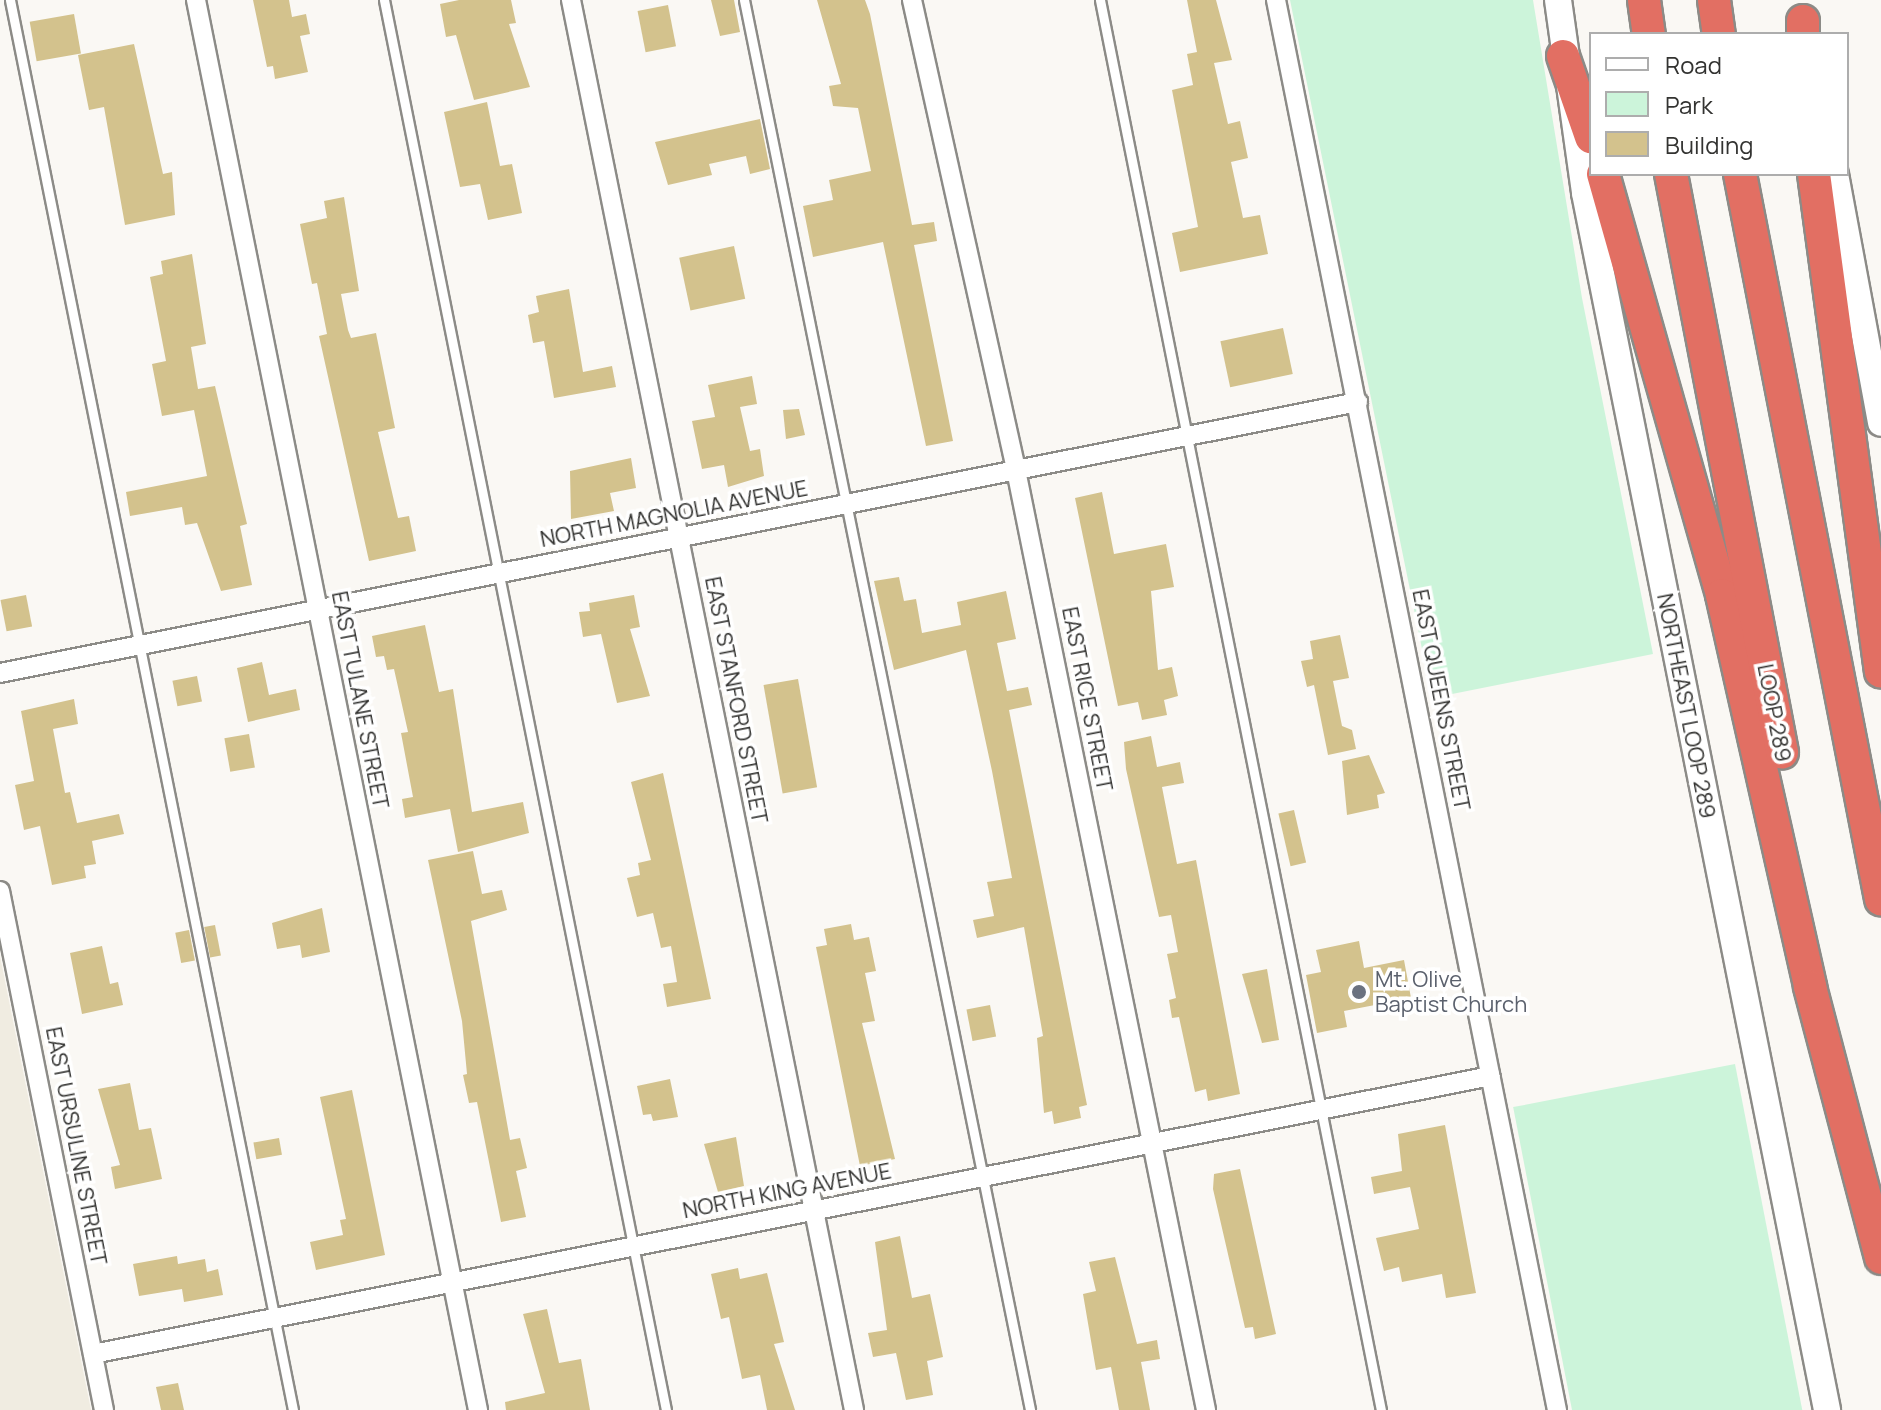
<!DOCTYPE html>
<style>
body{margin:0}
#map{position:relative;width:1881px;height:1410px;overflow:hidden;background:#faf8f4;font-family:Manrope,sans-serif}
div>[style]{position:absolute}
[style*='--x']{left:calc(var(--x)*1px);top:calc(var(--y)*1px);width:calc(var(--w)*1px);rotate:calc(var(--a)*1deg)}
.built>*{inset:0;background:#f0ece1}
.green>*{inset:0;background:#ccf4da;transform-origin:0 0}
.building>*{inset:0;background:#d3c28d;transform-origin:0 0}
.roads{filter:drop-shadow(2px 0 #8c8b87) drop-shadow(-2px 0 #8c8b87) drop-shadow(0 2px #8c8b87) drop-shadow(0 -2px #8c8b87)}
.service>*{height:9px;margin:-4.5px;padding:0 4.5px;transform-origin:4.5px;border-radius:4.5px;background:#fff}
.minor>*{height:18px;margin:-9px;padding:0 9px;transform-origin:9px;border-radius:9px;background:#fff}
.secondary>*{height:26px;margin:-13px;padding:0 13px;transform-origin:13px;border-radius:13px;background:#fff}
.motorway>*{height:32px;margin:-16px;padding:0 16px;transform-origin:16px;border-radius:16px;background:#e26f63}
.dots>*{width:22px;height:22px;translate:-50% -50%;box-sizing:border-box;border:4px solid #fff;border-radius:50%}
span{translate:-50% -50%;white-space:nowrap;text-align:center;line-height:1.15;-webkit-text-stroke:7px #fff;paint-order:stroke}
.street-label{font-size:22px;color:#333331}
.worship-label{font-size:22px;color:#5b616d}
.left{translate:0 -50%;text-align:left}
.legend{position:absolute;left:1589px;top:32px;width:260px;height:144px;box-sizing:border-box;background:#fff;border:2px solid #adadad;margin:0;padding:10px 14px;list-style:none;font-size:24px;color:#333331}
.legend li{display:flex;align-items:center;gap:16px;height:40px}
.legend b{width:40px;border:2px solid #adadad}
</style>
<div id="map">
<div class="built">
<div style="clip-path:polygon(0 956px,91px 1410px,0 1410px)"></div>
</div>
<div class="green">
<div style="clip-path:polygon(1290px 0,1533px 0,1582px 298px,1653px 654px,1432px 698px)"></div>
<div style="left:1735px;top:1064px;width:353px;height:226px;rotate:79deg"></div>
</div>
<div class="building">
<div style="clip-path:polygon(253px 0,289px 0,292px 17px,306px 14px,310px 34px,300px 36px,308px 72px,275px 79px,273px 66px,267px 67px)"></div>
<div style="clip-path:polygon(459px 0,511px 0,516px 23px,509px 24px,530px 87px,474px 100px,456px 35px,446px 37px,440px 4px)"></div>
<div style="clip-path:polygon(711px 0,734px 0,740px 32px,720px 36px)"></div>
<div style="clip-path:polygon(817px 0,865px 0,870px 14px,912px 225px,934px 222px,937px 241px,914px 245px,953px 441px,926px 446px,883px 242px,813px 257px,803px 206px,833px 200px,829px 180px,871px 171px,858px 108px,833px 106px,829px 86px,841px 84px)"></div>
<div style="clip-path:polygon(1187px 0,1216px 0,1232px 60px,1214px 63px,1228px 124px,1240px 121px,1248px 158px,1231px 162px,1243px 218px,1260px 215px,1268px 254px,1180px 272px,1172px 233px,1198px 227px,1172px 90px,1193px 85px,1187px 54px,1197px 52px)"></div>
<div style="left:668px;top:5px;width:42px;height:31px;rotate:79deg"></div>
<div style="left:74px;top:14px;width:40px;height:45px;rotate:80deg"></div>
<div style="clip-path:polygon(134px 44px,163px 174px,172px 172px,175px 215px,125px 225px,104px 107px,89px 110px,78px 55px)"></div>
<div style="clip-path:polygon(487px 102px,500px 166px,512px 164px,522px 213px,488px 220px,480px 184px,460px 187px,444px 112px)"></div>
<div style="clip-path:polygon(760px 119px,770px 169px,750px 174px,746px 156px,709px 164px,712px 175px,668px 185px,655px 142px)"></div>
<div style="clip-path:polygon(344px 197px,359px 291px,341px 294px,348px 330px,351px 338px,376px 333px,395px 428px,378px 432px,398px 518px,409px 516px,416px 551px,369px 561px,319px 336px,327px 334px,317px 283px,312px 284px,300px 224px,327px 218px,324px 201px)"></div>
<div style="left:734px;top:246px;width:54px;height:56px;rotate:78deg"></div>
<div style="clip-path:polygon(192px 254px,206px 344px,191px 347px,198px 389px,215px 386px,247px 524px,240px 526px,252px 585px,221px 591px,197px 523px,185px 525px,182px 507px,130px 516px,126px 492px,207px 476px,194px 410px,162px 416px,152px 364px,166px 361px,150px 277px,163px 274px,161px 261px)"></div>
<div style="clip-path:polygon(569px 289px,583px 372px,612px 366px,616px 387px,554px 398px,544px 341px,533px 343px,528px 315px,539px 312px,536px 296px)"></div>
<div style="left:1283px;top:328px;width:47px;height:64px;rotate:78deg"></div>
<div style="clip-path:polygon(752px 376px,757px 404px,740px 407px,750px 451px,760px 449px,764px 476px,728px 487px,724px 465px,702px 469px,692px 421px,715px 417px,708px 385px)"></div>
<div style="clip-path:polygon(799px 409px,805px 435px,786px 439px,783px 410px)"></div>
<div style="clip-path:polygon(631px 458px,636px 488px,610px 493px,614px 511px,571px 519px,570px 471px)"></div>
<div style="clip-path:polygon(1102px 492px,1114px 554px,1166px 544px,1174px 587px,1151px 591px,1158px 670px,1172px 667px,1178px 696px,1164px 700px,1167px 715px,1142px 720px,1138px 702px,1118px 706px,1075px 498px)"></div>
<div style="clip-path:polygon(899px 577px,904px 601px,916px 599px,922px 633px,961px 625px,957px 602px,1006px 591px,1016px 639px,997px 643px,1007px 691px,1028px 687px,1032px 705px,1009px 710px,1087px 1105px,1079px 1107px,1081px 1118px,1054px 1124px,1052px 1111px,1044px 1113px,1037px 1038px,1043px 1036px,1024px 927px,977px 938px,973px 920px,994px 916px,987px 882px,1012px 878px,992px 771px,966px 650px,894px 670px,874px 581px)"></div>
<div style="left:26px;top:595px;width:32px;height:26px;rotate:79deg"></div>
<div style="clip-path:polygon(634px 595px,640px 627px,630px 629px,650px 696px,617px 703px,601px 634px,583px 637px,579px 612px,590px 611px,589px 603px)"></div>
<div style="clip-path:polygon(425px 625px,439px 692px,453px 689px,472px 812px,523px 802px,529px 833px,458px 852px,450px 809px,405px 818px,402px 799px,413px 797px,401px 733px,408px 732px,394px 669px,387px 670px,384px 656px,376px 657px,372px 636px)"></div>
<div style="clip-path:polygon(1340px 635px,1349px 678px,1333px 681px,1342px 726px,1352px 730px,1356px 749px,1328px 755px,1314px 685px,1307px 687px,1301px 661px,1313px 659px,1310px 641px)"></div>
<div style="clip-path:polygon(262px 662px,269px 695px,296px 689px,300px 710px,248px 722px,237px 668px)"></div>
<div style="left:197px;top:676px;width:26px;height:25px;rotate:79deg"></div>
<div style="left:798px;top:679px;width:110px;height:35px;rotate:80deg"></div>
<div style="clip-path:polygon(74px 699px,78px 724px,53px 729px,65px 793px,70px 792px,77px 823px,119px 814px,124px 834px,92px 841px,96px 864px,84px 866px,86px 878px,52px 885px,40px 826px,24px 830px,15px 785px,34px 781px,21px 711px)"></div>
<div style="left:249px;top:734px;width:34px;height:25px;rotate:80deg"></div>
<div style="clip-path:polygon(1151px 736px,1157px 767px,1180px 762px,1184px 783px,1162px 787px,1177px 864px,1196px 860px,1240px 1094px,1208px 1101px,1206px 1089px,1195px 1092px,1179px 1017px,1172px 1018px,1169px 1000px,1176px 998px,1167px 954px,1178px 952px,1171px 915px,1159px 917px,1126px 769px,1124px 742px)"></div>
<div style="clip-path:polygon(1369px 755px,1385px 793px,1377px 795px,1379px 808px,1347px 815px,1342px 761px)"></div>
<div style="clip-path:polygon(663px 773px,711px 999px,667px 1007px,663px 984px,677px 982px,671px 946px,661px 948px,653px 913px,637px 917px,627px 878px,640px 875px,638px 863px,651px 860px,631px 782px)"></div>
<div style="left:1294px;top:810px;width:54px;height:16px;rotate:77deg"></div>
<div style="clip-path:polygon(473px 851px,482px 894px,502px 890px,507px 910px,471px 921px,510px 1140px,520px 1138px,527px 1168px,516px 1171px,526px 1217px,501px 1222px,477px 1102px,469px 1103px,463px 1075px,467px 1074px,462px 1021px,428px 860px)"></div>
<div style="clip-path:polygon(322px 908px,330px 952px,302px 958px,300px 945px,277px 949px,272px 923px)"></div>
<div style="clip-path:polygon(851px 924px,854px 940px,869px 937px,876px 971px,865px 973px,875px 1021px,862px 1023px,895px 1159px,860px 1166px,816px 947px,827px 945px,824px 929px)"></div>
<div style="left:215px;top:925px;width:31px;height:11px;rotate:79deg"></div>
<div style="left:189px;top:930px;width:31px;height:14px;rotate:79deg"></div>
<div style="clip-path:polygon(1359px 941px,1364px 968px,1404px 960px,1411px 998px,1344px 1011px,1347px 1027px,1317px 1033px,1306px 975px,1321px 972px,1316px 950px)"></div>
<div style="clip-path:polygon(102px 946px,110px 984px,118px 982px,123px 1005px,82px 1014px,70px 953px)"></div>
<div style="clip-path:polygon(1267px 969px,1279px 1040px,1262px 1043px,1242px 974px)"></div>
<div style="left:990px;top:1005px;width:32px;height:24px;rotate:79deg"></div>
<div style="clip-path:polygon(670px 1079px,678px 1117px,653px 1121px,651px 1114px,643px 1115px,637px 1086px)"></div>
<div style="clip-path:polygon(130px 1083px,139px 1130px,151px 1128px,162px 1179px,115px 1189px,111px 1167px,120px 1165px,98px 1089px)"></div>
<div style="clip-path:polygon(352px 1090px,385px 1255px,316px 1270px,310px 1242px,343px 1235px,340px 1220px,346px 1219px,320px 1097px)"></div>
<div style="clip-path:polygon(1445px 1125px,1476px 1293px,1446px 1298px,1442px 1274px,1402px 1282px,1399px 1267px,1384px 1271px,1376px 1238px,1419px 1229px,1410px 1187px,1374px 1194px,1371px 1177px,1402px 1171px,1398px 1134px)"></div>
<div style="clip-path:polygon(736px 1137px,744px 1186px,718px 1192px,704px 1144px)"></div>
<div style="left:279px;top:1138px;width:17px;height:26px;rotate:80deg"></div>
<div style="clip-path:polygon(1240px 1169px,1276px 1334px,1255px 1339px,1253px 1327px,1245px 1328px,1213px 1189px,1214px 1174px)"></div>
<div style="clip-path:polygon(900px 1236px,912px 1298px,930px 1294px,943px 1357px,927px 1361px,933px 1395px,906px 1400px,896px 1353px,873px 1357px,868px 1333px,887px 1330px,875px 1242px)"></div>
<div style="clip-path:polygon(177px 1256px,178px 1264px,205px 1259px,207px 1272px,218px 1269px,223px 1295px,184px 1302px,182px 1289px,139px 1296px,133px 1264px)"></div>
<div style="clip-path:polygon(1115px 1257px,1137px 1344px,1157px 1340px,1160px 1359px,1141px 1362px,1150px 1410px,1119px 1410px,1111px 1367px,1096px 1370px,1083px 1294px,1096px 1291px,1089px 1262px)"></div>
<div style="clip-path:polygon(738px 1268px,740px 1279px,767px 1273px,784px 1342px,774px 1344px,795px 1410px,767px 1410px,760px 1375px,742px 1379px,729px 1317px,721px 1319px,711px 1274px)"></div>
<div style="clip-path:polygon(547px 1309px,559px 1363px,581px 1359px,590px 1410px,506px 1410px,505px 1402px,545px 1393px,523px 1314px)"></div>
<div style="clip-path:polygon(178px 1383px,184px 1410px,161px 1410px,156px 1387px)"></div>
</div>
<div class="roads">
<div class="service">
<div style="--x:10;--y:0;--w:1438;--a:78.65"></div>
<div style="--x:384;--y:0;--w:1438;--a:78.69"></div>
<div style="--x:744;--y:0;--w:1439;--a:78.53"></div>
<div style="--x:1100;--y:0;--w:1438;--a:78.73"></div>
</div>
<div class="minor">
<div style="--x:196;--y:0;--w:1438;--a:78.69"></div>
<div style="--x:571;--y:0;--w:1438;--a:78.65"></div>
<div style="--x:912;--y:0;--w:481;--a:77.5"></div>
<div style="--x:1016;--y:470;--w:959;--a:78.57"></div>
<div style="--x:1276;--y:0;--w:1438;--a:78.73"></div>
<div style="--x:0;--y:673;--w:1385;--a:-11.29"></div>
<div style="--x:0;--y:891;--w:529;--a:78.67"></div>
<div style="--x:93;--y:1354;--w:1425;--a:-11.25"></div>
</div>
<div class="secondary">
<div style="--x:1558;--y:0;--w:195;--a:82"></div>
<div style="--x:1585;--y:193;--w:1241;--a:78.75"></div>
<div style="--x:1835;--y:174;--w:253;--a:79.5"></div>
</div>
<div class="motorway">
<div style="--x:1644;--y:0;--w:34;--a:82"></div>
<div style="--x:1714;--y:0;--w:34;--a:82"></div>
<div style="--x:1803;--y:21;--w:13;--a:90"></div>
<div style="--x:1563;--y:56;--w:86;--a:70.9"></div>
<div style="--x:1603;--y:174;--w:437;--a:74.2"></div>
<div style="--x:1722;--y:595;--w:402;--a:77.3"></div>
<div style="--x:1810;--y:987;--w:280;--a:75.3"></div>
<div style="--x:1671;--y:174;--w:589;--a:79.13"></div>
<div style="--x:1740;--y:174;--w:739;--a:78.99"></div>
<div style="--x:1814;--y:174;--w:502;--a:82.34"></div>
</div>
</div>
<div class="dots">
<div style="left:1359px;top:992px;background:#6b7280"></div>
</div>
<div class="street-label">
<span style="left:674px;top:514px;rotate:-11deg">NORTH MAGNOLIA AVENUE</span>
<span style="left:1087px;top:699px;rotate:79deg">EAST RICE STREET</span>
<span style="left:360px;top:700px;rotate:79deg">EAST TULANE STREET</span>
<span style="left:736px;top:700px;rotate:79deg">EAST STANFORD STREET</span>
<span style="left:1441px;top:700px;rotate:79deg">EAST QUEENS STREET</span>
<span style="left:1686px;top:706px;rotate:79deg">NORTHEAST LOOP 289</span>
<span style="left:1774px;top:713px;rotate:79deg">LOOP 289</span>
<span style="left:76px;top:1146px;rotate:79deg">EAST URSULINE STREET</span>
<span style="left:787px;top:1191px;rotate:-11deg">NORTH KING AVENUE</span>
</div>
<div class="worship-label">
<span class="left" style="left:1375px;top:992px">Mt. Olive<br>Baptist Church</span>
</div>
<ul class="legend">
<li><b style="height:10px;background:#fff"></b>Road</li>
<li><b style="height:22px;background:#ccf4da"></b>Park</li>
<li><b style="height:22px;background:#d3c28d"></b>Building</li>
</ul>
</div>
